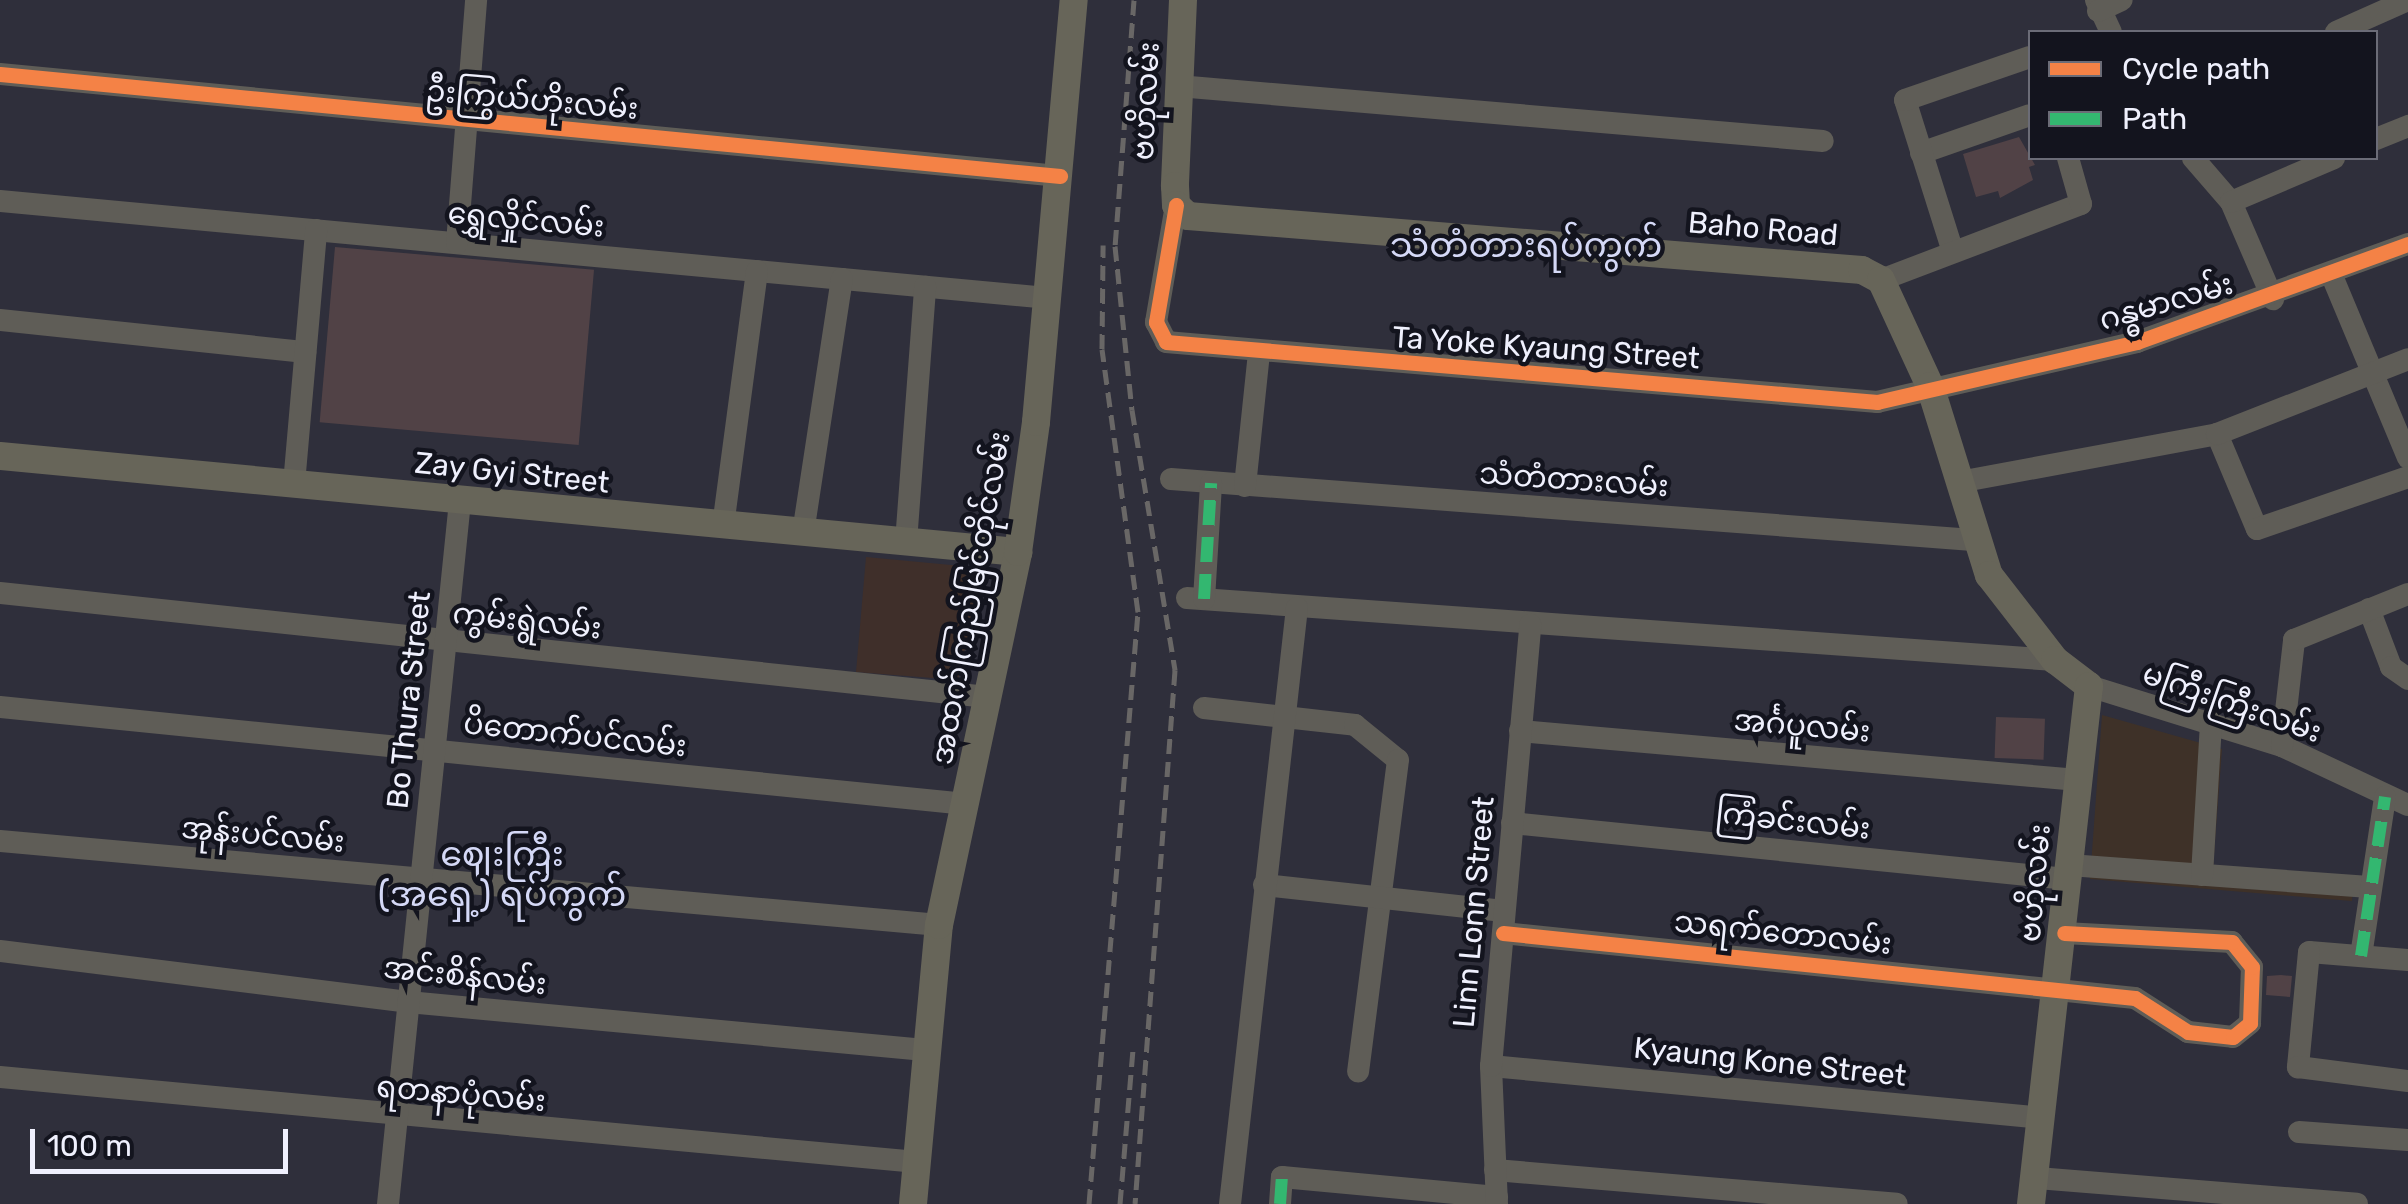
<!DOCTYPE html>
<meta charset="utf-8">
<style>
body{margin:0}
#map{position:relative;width:2408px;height:1204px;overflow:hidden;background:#2f2f3b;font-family:Rubik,"Noto Sans Myanmar",sans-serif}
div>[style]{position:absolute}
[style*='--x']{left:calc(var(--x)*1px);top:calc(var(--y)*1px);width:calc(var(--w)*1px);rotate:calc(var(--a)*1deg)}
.commercial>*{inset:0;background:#3e3128}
.education>*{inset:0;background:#3f2f2a}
.building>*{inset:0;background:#514246;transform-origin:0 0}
.minor>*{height:22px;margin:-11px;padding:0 11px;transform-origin:11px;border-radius:11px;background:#5f5d57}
.major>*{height:28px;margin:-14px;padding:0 14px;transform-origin:14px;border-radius:14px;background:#676559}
.rail>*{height:5px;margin-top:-2.5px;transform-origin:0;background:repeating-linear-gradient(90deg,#696766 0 15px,transparent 0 23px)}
.quiet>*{height:12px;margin-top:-6px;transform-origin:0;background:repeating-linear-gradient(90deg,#33b770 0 25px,transparent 0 37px)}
.cycleway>*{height:15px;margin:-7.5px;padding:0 7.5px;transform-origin:7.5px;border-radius:7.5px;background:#f48246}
span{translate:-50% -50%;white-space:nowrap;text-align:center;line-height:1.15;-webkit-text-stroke:9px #13141e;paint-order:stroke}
.street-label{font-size:30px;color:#eff0fd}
.quarter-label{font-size:35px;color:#d4d8f6}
.legend{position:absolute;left:2028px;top:30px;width:350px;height:130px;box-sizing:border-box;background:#13141e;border:2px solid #6b6c77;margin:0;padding:12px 18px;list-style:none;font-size:30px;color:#eff0fd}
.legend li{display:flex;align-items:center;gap:20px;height:50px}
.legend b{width:50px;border:2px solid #6b6c77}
.scale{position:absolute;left:30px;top:1129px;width:258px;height:45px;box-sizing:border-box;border:5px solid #eff0fd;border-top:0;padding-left:12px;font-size:30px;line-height:35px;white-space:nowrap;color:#eff0fd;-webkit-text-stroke:8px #13141e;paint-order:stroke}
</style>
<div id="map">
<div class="commercial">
<div style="clip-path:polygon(2102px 715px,2222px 749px,2213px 868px,2354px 882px,2352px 901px,2090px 879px)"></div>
</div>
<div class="education">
<div style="clip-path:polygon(866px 557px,983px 568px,958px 680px,856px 672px)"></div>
</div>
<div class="building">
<div style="clip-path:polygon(2019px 137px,2035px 165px,2029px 167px,2033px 180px,2000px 198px,1998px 191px,1976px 197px,1963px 154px)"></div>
<div style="left:335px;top:247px;width:260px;height:176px;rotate:5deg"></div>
<div style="left:1996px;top:717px;width:49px;height:41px;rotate:2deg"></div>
<div style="clip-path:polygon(2281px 975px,2292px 976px,2290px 997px,2266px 995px,2267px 976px)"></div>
</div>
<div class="minor">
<div style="--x:2096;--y:0;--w:35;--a:65"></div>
<div style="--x:2098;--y:11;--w:26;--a:-25"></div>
<div style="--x:2336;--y:32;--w:79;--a:-24"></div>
<div style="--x:0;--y:74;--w:1065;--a:5.5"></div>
<div style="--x:1178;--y:86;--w:647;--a:4.87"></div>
<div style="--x:2376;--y:139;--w:35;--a:-22"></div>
<div style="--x:1921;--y:153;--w:115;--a:-19.2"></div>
<div style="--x:2193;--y:158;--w:58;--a:49.2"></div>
<div style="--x:2231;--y:202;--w:106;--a:66.6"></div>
<div style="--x:0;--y:201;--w:1051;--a:5.29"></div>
<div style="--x:2231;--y:202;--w:112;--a:-23.1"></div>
<div style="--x:1176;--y:205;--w:119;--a:99.7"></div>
<div style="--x:1156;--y:322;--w:22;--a:63"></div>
<div style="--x:1166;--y:342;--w:714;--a:4.82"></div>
<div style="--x:1877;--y:402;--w:267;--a:-13"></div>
<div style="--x:2137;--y:342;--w:288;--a:-19.9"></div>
<div style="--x:457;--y:243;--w:244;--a:-85.5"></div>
<div style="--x:1953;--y:252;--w:159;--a:-107.5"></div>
<div style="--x:1905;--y:100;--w:132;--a:-19"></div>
<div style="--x:2332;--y:276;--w:197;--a:67.3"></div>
<div style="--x:1881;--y:280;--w:214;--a:-20.8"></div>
<div style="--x:2081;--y:204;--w:48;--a:-105.8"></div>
<div style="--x:0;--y:320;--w:307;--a:6"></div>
<div style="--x:2217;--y:434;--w:103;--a:67.2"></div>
<div style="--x:2257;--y:529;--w:160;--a:-19"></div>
<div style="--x:1171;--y:479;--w:804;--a:4.35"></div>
<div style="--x:1959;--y:482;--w:262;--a:-10.5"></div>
<div style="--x:2217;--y:434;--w:205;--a:-21.4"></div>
<div style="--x:294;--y:484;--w:255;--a:-85"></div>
<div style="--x:1245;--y:486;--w:134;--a:-84"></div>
<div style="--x:723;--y:526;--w:257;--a:-82.4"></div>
<div style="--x:803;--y:533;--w:257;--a:-81.3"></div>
<div style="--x:906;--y:542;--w:256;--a:-85.7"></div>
<div style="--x:0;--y:593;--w:993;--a:6.01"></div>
<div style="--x:1187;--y:598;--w:870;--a:4.09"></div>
<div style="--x:1204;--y:599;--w:116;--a:-86.5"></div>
<div style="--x:2369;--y:609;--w:62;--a:69.2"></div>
<div style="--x:2391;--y:667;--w:21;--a:35"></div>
<div style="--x:2089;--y:686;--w:202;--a:17.3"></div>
<div style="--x:2282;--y:746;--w:139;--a:25.1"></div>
<div style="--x:0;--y:707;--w:971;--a:5.73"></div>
<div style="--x:1204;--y:708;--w:152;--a:6.4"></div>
<div style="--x:1355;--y:725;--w:55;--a:39.1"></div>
<div style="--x:1398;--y:760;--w:314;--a:97.3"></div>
<div style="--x:1520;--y:731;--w:560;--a:5.02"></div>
<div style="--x:2282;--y:746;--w:107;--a:-83.5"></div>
<div style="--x:2294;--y:640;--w:123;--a:-22"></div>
<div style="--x:1512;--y:823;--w:558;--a:5.76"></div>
<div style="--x:0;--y:841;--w:943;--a:5.11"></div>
<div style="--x:2069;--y:865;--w:301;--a:4.2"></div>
<div style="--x:2202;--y:875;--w:153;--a:-86.6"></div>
<div style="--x:1264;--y:885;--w:241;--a:6.2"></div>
<div style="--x:1503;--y:933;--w:635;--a:5.87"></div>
<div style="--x:2135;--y:998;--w:63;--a:32.7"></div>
<div style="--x:2188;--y:1032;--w:45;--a:6.3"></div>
<div style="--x:2233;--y:1037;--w:22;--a:-39"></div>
<div style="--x:2250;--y:1023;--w:56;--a:-88"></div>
<div style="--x:2252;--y:967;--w:32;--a:-129"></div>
<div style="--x:2232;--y:942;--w:168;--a:-176.9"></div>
<div style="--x:0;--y:951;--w:411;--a:7.1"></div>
<div style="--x:408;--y:1002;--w:519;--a:5.3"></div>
<div style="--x:2361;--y:956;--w:161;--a:-81.4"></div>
<div style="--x:2408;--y:960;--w:99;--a:-175.4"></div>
<div style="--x:2309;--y:952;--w:116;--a:95.5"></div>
<div style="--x:2298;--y:1067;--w:111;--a:7.3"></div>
<div style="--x:1491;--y:1066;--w:554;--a:5.38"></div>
<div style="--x:0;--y:1077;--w:921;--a:5.3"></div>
<div style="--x:2299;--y:1132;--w:109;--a:4.2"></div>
<div style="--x:1495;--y:1170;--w:403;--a:4.8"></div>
<div style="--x:2037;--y:1178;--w:321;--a:4.6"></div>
<div style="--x:388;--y:1204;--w:707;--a:-84.15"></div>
<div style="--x:1230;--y:1204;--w:600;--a:-83.59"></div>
<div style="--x:1280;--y:1204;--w:27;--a:-86"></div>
<div style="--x:1282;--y:1177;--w:216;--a:5.3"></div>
<div style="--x:1497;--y:1204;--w:138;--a:-92.5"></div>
<div style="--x:1491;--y:1066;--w:443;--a:-84.9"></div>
</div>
<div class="major">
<div style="--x:1183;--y:0;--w:186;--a:92.5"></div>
<div style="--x:1175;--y:186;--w:19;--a:87"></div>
<div style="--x:1176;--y:205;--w:16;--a:43"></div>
<div style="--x:1188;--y:216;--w:676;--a:4.58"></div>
<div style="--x:1862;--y:270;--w:21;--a:28"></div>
<div style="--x:1881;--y:280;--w:117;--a:65.2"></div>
<div style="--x:1930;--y:386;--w:198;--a:72.7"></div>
<div style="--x:1989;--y:575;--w:108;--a:52.2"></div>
<div style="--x:2055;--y:660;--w:43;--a:37.4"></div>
<div style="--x:2089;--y:686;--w:521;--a:96.39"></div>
<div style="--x:0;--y:456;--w:1023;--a:5.39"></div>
<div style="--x:913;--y:1204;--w:280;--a:-84.7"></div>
<div style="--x:939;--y:925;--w:381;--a:-78"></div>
<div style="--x:1018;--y:552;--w:131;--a:-82.1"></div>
<div style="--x:1036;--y:422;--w:424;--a:-84.9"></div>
</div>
<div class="rail">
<div style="--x:1134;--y:0;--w:247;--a:94.4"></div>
<div style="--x:1115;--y:246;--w:165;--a:84.1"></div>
<div style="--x:1132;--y:410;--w:264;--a:80.6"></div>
<div style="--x:1175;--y:670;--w:535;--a:94.28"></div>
<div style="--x:1089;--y:1204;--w:594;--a:-85.27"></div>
<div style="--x:1138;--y:612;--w:265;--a:-97.8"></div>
<div style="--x:1102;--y:349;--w:104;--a:-89.4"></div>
<div style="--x:1120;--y:1204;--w:155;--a:-85.2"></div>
</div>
<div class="quiet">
<div style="--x:1204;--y:599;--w:116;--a:-86.5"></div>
<div style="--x:2361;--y:956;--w:161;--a:-81.4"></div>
<div style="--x:1280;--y:1204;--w:27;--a:-86"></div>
</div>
<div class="cycleway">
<div style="--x:0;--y:74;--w:1065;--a:5.5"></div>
<div style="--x:1176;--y:205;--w:119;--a:99.7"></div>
<div style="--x:1156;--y:322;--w:22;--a:63"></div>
<div style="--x:1166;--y:342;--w:714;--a:4.82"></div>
<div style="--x:1877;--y:402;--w:267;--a:-13"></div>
<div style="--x:2137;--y:342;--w:288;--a:-19.9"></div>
<div style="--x:1503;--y:933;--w:635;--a:5.87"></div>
<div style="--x:2135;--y:998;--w:63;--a:32.7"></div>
<div style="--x:2188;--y:1032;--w:45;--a:6.3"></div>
<div style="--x:2233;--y:1037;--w:22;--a:-39"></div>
<div style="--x:2250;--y:1023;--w:56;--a:-88"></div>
<div style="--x:2252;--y:967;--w:32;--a:-129"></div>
<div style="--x:2232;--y:942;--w:168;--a:-176.9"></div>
</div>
<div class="street-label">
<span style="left:532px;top:100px;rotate:5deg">ဦးကြွယ်ဟိုးလမ်း</span>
<span style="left:1146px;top:101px;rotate:-87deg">ဗဟိုလမ်း</span>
<span style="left:526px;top:220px;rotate:5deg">ရွှေလှိုင်လမ်း</span>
<span style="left:1763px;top:229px;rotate:5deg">Baho Road</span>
<span style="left:2166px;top:302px;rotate:-16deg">ဂန္ဓမာလမ်း</span>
<span style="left:1546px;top:348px;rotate:4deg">Ta Yoke Kyaung Street</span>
<span style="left:512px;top:473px;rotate:6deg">Zay Gyi Street</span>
<span style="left:1574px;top:480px;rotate:4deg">သံတံတားလမ်း</span>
<span style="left:971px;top:598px;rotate:-80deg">အထက်ကြည်မြင်တိုင်လမ်း</span>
<span style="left:527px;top:621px;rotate:6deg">ကွမ်းရွဲလမ်း</span>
<span style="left:409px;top:700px;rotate:-84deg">Bo Thura Street</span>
<span style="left:2232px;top:703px;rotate:19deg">မကြီးကြီးလမ်း</span>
<span style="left:1802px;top:726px;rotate:5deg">အင်္ဂပူလမ်း</span>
<span style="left:575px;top:735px;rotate:6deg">ပိတောက်ပင်လမ်း</span>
<span style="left:1793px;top:821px;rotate:6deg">ကြံခင်းလမ်း</span>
<span style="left:263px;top:835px;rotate:5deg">အုန်းပင်လမ်း</span>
<span style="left:2035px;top:883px;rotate:-85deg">ဗဟိုလမ်း</span>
<span style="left:1474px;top:912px;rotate:-85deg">Linn Lonn Street</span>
<span style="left:1783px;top:933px;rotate:6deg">သရက်တောလမ်း</span>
<span style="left:465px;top:976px;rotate:6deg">အင်းစိန်လမ်း</span>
<span style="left:1770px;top:1062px;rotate:6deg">Kyaung Kone Street</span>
<span style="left:461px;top:1094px;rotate:5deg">ရတနာပုံလမ်း</span>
</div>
<div class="quarter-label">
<span style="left:1526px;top:245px">သံတံတားရပ်ကွက်</span>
<span style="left:502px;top:874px">ဈေးကြီး<br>(အရှေ့) ရပ်ကွက်</span>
</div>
<ul class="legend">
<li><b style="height:12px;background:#f48246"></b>Cycle path</li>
<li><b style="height:12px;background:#33b770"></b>Path</li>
</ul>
<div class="scale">100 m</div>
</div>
